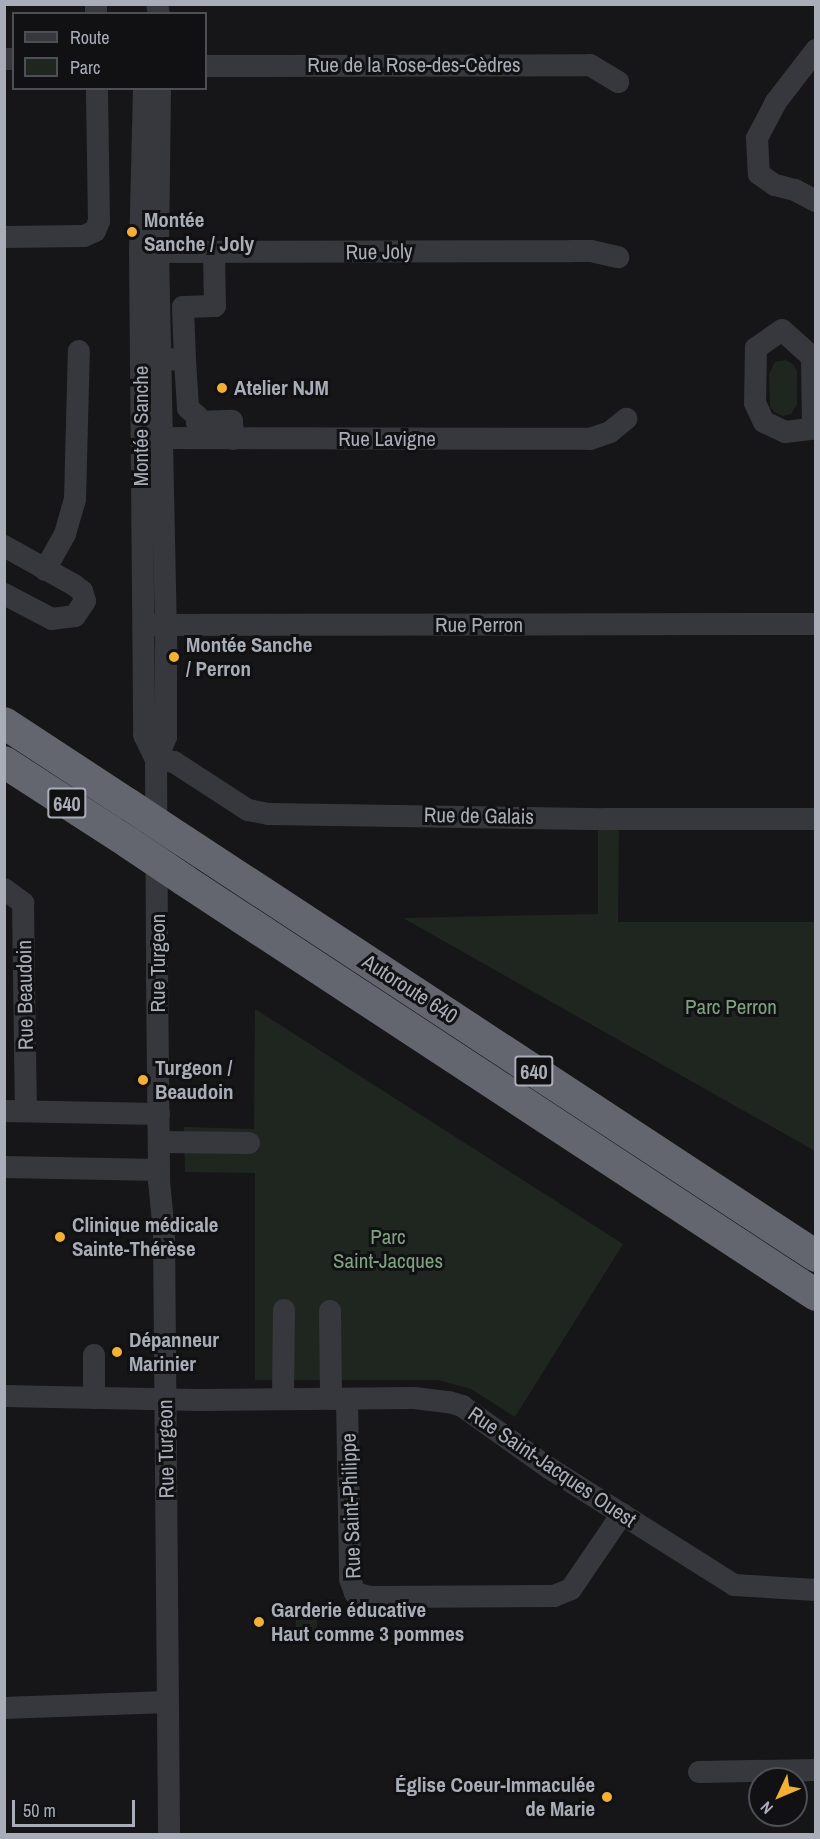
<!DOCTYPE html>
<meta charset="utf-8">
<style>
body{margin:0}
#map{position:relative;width:820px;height:1839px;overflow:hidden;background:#161618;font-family:"Archivo Narrow",sans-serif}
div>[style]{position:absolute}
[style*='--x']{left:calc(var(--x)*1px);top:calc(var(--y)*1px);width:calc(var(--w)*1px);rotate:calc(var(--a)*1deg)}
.green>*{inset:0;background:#1e261f;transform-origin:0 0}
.minor>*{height:22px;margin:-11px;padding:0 11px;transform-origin:11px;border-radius:11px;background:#37383d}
.highway>*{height:32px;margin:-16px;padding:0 16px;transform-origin:16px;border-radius:16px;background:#63666e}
.highway-bridge>*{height:32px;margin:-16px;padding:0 16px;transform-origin:16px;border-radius:16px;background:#63666e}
.dots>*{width:16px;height:16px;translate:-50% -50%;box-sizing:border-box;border:3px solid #111113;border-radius:50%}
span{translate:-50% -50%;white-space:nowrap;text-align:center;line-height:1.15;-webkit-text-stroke:6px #111113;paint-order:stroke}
.shield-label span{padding:2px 4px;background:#111113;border:2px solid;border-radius:4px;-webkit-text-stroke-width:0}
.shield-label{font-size:20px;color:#a8adb8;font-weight:700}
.street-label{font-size:21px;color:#a8adb8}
.poi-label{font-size:21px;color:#a8adb8;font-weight:700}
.left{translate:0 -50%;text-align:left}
.right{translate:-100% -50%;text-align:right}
.park-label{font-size:21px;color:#7fa381}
.frame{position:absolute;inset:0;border:6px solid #a8adb8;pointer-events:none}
.legend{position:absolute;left:12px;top:12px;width:195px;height:78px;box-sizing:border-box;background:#111113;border:2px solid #4d4f55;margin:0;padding:8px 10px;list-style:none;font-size:18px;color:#a8adb8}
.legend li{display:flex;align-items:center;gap:12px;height:30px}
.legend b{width:30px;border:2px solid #4d4f55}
.north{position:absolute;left:748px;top:1767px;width:60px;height:60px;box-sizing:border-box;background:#111113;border:2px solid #4d4f55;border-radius:50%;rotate:226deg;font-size:16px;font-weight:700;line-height:24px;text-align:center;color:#a8adb8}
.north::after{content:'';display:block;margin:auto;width:21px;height:27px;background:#f2b134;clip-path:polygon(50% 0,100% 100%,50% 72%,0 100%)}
.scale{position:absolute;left:12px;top:1800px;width:123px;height:27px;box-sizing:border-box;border:3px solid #a8adb8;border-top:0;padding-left:8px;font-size:18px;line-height:21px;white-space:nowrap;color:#a8adb8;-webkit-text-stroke:4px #111113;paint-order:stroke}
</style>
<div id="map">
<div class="green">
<div style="clip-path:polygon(786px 360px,793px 364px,797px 371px,797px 404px,791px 414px,783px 416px,776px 413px,770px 407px,769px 374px,775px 362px)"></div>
<div style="clip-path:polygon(598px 822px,619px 826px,618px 922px,815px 922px,815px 1151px,403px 918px,598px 914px)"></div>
<div style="clip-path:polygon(255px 1009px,623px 1244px,515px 1417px,471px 1389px,438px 1380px,255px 1380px,255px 1173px,185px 1172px,184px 1127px,254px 1129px)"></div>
<div style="left:296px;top:1611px;width:21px;height:23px"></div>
</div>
<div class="minor">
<div style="--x:157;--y:4;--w:10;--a:79"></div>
<div style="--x:96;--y:14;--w:10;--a:-90"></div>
<div style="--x:816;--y:50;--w:66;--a:127.6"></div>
<div style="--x:776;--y:102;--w:41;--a:117.8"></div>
<div style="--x:757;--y:138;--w:36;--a:87"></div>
<div style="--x:759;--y:174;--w:19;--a:35"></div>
<div style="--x:775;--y:185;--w:21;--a:14"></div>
<div style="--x:795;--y:190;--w:24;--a:28"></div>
<div style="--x:4;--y:59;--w:10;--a:0"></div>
<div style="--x:206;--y:66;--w:384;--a:-0.1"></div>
<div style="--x:590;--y:65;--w:33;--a:31"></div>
<div style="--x:144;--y:88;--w:163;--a:91.4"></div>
<div style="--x:140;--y:251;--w:484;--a:89.5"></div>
<div style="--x:144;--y:735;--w:28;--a:64"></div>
<div style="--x:160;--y:88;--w:164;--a:90.7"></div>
<div style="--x:158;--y:252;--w:397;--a:88.8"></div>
<div style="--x:166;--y:649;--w:88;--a:90"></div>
<div style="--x:166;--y:737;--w:25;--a:113"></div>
<div style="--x:156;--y:760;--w:219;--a:89.7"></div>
<div style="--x:157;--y:979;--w:202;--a:89.4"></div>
<div style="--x:159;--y:1181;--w:51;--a:84.4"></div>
<div style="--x:164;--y:1232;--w:602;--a:89.52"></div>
<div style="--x:4;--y:237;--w:80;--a:-0.7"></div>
<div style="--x:84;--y:236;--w:12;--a:-24"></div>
<div style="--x:95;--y:231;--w:11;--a:-68"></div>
<div style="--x:99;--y:221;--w:133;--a:-90.9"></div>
<div style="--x:144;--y:252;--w:428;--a:-0.1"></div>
<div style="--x:572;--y:251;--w:19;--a:0"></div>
<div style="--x:591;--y:251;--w:28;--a:13"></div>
<div style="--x:161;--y:359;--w:24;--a:2"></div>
<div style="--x:185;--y:360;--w:53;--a:-92.2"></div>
<div style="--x:183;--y:307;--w:32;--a:-2"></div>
<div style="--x:215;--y:306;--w:53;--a:-91.1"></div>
<div style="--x:185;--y:360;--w:48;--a:86.4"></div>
<div style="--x:188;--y:408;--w:12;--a:42"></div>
<div style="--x:197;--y:416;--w:6;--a:90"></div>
<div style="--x:197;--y:422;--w:35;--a:-2"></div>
<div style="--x:232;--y:421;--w:18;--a:87"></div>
<div style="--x:813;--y:428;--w:71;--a:-90.8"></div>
<div style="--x:812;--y:357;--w:40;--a:-138"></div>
<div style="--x:782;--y:330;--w:32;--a:145"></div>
<div style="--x:756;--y:348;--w:55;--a:91"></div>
<div style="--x:755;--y:403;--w:21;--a:65"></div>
<div style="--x:764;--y:422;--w:23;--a:25"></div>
<div style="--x:785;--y:432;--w:31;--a:-7"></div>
<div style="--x:149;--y:438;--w:441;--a:0.1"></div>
<div style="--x:590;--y:439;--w:21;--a:-19"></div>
<div style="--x:610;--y:432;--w:21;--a:-39"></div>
<div style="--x:4;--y:546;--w:80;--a:29.1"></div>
<div style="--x:74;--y:585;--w:10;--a:37"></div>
<div style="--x:82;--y:591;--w:10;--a:73"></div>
<div style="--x:85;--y:601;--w:18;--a:124"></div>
<div style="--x:75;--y:616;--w:23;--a:173"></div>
<div style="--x:52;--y:619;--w:54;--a:-152.5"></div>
<div style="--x:45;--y:570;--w:41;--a:-60.9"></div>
<div style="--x:65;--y:534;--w:36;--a:-74"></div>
<div style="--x:75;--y:499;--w:148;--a:-88.5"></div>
<div style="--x:151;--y:625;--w:665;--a:-0.09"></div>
<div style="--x:156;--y:760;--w:18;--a:6"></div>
<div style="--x:174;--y:762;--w:88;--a:33"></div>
<div style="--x:248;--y:810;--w:21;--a:11"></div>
<div style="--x:269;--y:814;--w:336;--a:0.9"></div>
<div style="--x:605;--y:819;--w:211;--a:0"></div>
<div style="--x:4;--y:889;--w:24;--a:36"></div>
<div style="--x:23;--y:903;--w:208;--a:89.2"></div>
<div style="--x:4;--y:1111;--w:155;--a:1.1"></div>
<div style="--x:159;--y:1142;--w:90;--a:0.6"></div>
<div style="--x:4;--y:1167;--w:155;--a:1.1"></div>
<div style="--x:330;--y:1311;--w:88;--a:89.3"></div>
<div style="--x:4;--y:1396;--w:194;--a:1.2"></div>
<div style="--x:198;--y:1400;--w:216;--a:-0.5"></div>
<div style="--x:414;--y:1398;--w:35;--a:7"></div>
<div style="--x:449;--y:1402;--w:14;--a:17"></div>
<div style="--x:462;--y:1406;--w:107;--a:35.5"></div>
<div style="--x:549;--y:1468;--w:219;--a:32.3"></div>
<div style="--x:734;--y:1585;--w:82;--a:3.5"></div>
<div style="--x:94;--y:1398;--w:43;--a:-90"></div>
<div style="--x:283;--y:1399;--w:89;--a:-89.4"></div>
<div style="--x:347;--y:1399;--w:180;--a:89"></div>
<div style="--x:350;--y:1579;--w:15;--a:70"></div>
<div style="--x:355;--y:1593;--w:16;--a:15"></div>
<div style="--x:370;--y:1597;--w:184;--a:-0.3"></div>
<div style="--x:554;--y:1596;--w:18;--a:-22"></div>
<div style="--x:571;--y:1589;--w:91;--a:-55.8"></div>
<div style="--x:4;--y:1708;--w:163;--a:-2.1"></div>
<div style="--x:699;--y:1772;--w:117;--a:-1"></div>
</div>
<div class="highway">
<div style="--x:4;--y:723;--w:148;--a:33.2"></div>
<div style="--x:4;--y:762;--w:149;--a:32.9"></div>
<div style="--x:184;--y:841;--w:756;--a:33.29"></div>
<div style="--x:184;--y:880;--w:756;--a:33.29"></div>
</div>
<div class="highway-bridge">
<div style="--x:128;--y:804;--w:67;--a:33.5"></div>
<div style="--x:129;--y:843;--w:66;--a:33.9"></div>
</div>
<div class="dots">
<div style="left:132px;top:232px;background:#f2b134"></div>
<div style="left:222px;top:388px;background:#f2b134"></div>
<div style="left:174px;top:657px;background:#f2b134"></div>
<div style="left:143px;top:1080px;background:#f2b134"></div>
<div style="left:60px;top:1237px;background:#f2b134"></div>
<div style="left:117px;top:1352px;background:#f2b134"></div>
<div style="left:259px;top:1622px;background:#f2b134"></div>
<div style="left:607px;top:1797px;background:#f2b134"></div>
</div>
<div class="shield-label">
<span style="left:67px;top:803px">640</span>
<span style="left:534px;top:1071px">640</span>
</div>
<div class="street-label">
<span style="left:414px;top:65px">Rue de la Rose-des-Cèdres</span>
<span style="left:379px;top:252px;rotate:-1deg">Rue Joly</span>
<span style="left:141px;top:426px;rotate:-90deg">Montée Sanche</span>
<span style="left:387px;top:439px">Rue Lavigne</span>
<span style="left:479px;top:625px">Rue Perron</span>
<span style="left:479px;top:816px;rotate:1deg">Rue de Galais</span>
<span style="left:158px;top:963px;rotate:-90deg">Rue Turgeon</span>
<span style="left:410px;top:989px;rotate:33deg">Autoroute 640</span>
<span style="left:25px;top:995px;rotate:-91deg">Rue Beaudoin</span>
<span style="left:166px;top:1449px;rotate:-91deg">Rue Turgeon</span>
<span style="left:552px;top:1467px;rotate:34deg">Rue Saint-Jacques Ouest</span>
<span style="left:351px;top:1506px;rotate:-92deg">Rue Saint-Philippe</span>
</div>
<div class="poi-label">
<span class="left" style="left:144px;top:232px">Montée<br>Sanche / Joly</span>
<span class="left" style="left:234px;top:388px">Atelier NJM</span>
<span class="left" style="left:186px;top:657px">Montée Sanche<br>/ Perron</span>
<span class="left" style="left:155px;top:1080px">Turgeon /<br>Beaudoin</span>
<span class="left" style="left:72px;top:1237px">Clinique médicale<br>Sainte-Thérèse</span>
<span class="left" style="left:129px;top:1352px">Dépanneur<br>Marinier</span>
<span class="left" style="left:271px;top:1622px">Garderie éducative<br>Haut comme 3 pommes</span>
<span class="right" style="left:595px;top:1797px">Église Coeur-Immaculée<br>de Marie</span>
</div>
<div class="park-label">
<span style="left:731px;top:1007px">Parc Perron</span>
<span style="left:388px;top:1249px">Parc<br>Saint-Jacques</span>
</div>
<div class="frame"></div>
<ul class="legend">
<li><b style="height:8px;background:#37383d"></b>Route</li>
<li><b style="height:16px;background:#1e261f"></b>Parc</li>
</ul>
<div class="north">N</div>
<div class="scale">50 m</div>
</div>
